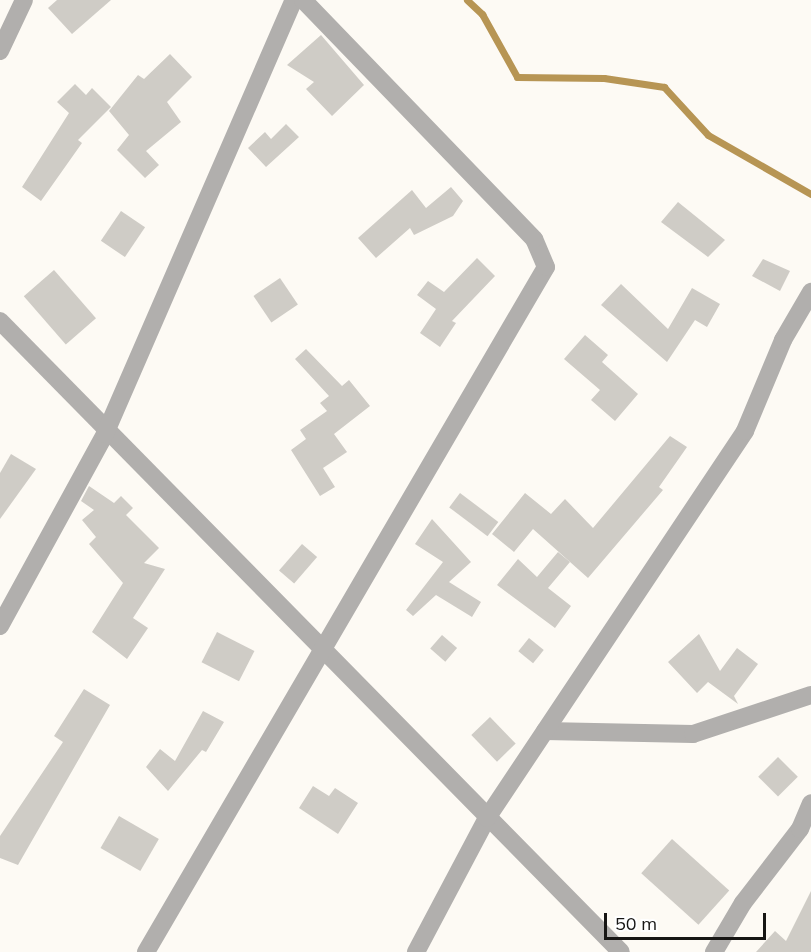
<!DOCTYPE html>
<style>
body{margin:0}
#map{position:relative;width:811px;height:952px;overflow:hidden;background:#fdfaf4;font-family:Mulish,sans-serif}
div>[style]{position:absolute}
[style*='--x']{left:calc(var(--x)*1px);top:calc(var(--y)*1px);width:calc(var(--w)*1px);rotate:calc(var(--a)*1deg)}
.stream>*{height:7px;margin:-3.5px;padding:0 3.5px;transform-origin:3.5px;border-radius:3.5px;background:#b79554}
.building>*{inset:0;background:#cfccc6;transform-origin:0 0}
.street>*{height:18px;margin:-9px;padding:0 9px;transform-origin:9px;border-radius:9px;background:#b1afad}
span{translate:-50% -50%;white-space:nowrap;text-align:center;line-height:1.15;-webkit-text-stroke:5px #fff;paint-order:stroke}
.scale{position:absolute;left:604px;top:913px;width:162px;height:27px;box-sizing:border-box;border:3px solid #171614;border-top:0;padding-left:8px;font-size:18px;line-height:21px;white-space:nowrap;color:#171614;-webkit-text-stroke:4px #fff;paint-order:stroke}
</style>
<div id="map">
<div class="stream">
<div style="--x:467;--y:0;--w:21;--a:43"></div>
<div style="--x:482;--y:14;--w:72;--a:60.9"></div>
<div style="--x:517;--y:77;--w:87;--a:0.7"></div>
<div style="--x:604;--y:78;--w:61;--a:8.5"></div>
<div style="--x:664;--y:87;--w:65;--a:47.5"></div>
<div style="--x:708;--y:135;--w:119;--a:29.8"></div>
</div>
<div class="building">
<div style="clip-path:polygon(57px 0,111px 0,72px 34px,48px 8px)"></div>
<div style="clip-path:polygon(321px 35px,364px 85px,332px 116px,306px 89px,314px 82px,287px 65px)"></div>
<div style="clip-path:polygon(170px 54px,192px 77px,167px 102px,181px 122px,146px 151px,159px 165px,145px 178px,117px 150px,129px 135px,109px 111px,138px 75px,144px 79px)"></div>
<div style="clip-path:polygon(75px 84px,86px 95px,92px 88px,111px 107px,78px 140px,82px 143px,41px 201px,22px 187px,69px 113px,57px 102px)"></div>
<div style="clip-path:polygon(286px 124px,299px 137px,266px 167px,248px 148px,265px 132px,271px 139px)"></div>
<div style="clip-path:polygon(451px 187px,463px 201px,453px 216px,414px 235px,410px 228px,376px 258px,358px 238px,412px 190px,426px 208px)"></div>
<div style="clip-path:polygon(678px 202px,725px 240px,708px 257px,661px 222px)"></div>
<div style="left:121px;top:211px;width:29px;height:36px;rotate:34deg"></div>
<div style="clip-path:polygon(477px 258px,495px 276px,452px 321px,456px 323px,440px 347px,420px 333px,436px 309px,417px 295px,428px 281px,444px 292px)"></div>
<div style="clip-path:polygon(763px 259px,790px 271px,780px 291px,752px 276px)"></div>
<div style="left:54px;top:270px;width:64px;height:40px;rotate:49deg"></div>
<div style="left:280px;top:278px;width:32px;height:32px;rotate:56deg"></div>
<div style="clip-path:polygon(621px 284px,668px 329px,692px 288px,720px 304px,707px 327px,695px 320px,667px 362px,601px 305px)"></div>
<div style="clip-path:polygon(585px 335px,608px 355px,602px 362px,638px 394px,615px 421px,591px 400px,600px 390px,564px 359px)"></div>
<div style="clip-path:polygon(306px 349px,342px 386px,349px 380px,370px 406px,334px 434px,347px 452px,323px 468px,335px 487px,320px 496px,291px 450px,306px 439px,300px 430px,327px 411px,320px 403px,329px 396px,295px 359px)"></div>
<div style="clip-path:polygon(670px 436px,687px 447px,659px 487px,663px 490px,588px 578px,533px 529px,514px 552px,492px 534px,525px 493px,551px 514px,565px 499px,593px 528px)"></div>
<div style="clip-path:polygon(11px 454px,36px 469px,0 519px,0 473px)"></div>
<div style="clip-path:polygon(89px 486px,114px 503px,121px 496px,133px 508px,126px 515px,159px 548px,144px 563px,165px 569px,133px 618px,148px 628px,127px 659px,92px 632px,123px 583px,89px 544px,96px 537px,82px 520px,94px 510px,81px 501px)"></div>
<div style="left:460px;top:493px;width:48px;height:18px;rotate:37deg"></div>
<div style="clip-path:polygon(432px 519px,471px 562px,449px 582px,481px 602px,472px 617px,436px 595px,413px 616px,406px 610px,443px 562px,415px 544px)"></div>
<div style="left:302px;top:544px;width:20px;height:35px;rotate:41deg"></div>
<div style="clip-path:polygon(558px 552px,570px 562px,548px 588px,571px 606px,555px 628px,497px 585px,518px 559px,537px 577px)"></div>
<div style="left:217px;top:632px;width:42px;height:34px;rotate:27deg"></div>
<div style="clip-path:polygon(699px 634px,720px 671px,737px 648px,758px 664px,734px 696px,738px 704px,708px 682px,697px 693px,668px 662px)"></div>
<div style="left:442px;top:635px;width:20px;height:18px;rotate:41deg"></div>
<div style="left:529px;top:638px;width:19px;height:17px;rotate:39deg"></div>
<div style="clip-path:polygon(84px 689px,110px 705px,18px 865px,0 858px,0 836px,63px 742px,54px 736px)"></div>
<div style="clip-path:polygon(203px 711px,224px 722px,206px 752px,202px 750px,168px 791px,146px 767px,160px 749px,175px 761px)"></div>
<div style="left:490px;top:717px;width:37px;height:26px;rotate:46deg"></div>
<div style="left:778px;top:757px;width:28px;height:28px;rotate:45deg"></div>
<div style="clip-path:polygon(313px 786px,329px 796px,335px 788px,358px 803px,338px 834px,299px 808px)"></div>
<div style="left:119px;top:816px;width:46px;height:37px;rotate:30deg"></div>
<div style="left:672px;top:839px;width:77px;height:46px;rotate:42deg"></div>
<div style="clip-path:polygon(811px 891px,811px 952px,756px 952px,775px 931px,786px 941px)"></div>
</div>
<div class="street">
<div style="--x:0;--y:51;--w:56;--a:-64.8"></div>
<div style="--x:0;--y:321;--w:885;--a:45.46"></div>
<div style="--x:0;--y:626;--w:219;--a:-61.3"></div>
<div style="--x:105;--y:434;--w:473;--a:-66.5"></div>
<div style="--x:545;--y:731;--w:148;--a:1.2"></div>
<div style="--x:693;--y:734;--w:124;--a:-18.3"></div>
<div style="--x:146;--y:952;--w:793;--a:-59.72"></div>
<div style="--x:546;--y:267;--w:30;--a:-113"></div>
<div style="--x:534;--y:239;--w:332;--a:-134"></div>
<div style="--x:416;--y:952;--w:152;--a:-62.1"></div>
<div style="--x:487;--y:818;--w:465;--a:-56.3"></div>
<div style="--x:745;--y:431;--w:99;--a:-67.3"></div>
<div style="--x:783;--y:340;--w:56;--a:-59.7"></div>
<div style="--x:714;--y:952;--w:57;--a:-59.4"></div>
<div style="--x:743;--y:903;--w:93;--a:-52.4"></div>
<div style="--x:800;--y:829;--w:28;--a:-67"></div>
</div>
<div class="scale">50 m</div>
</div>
